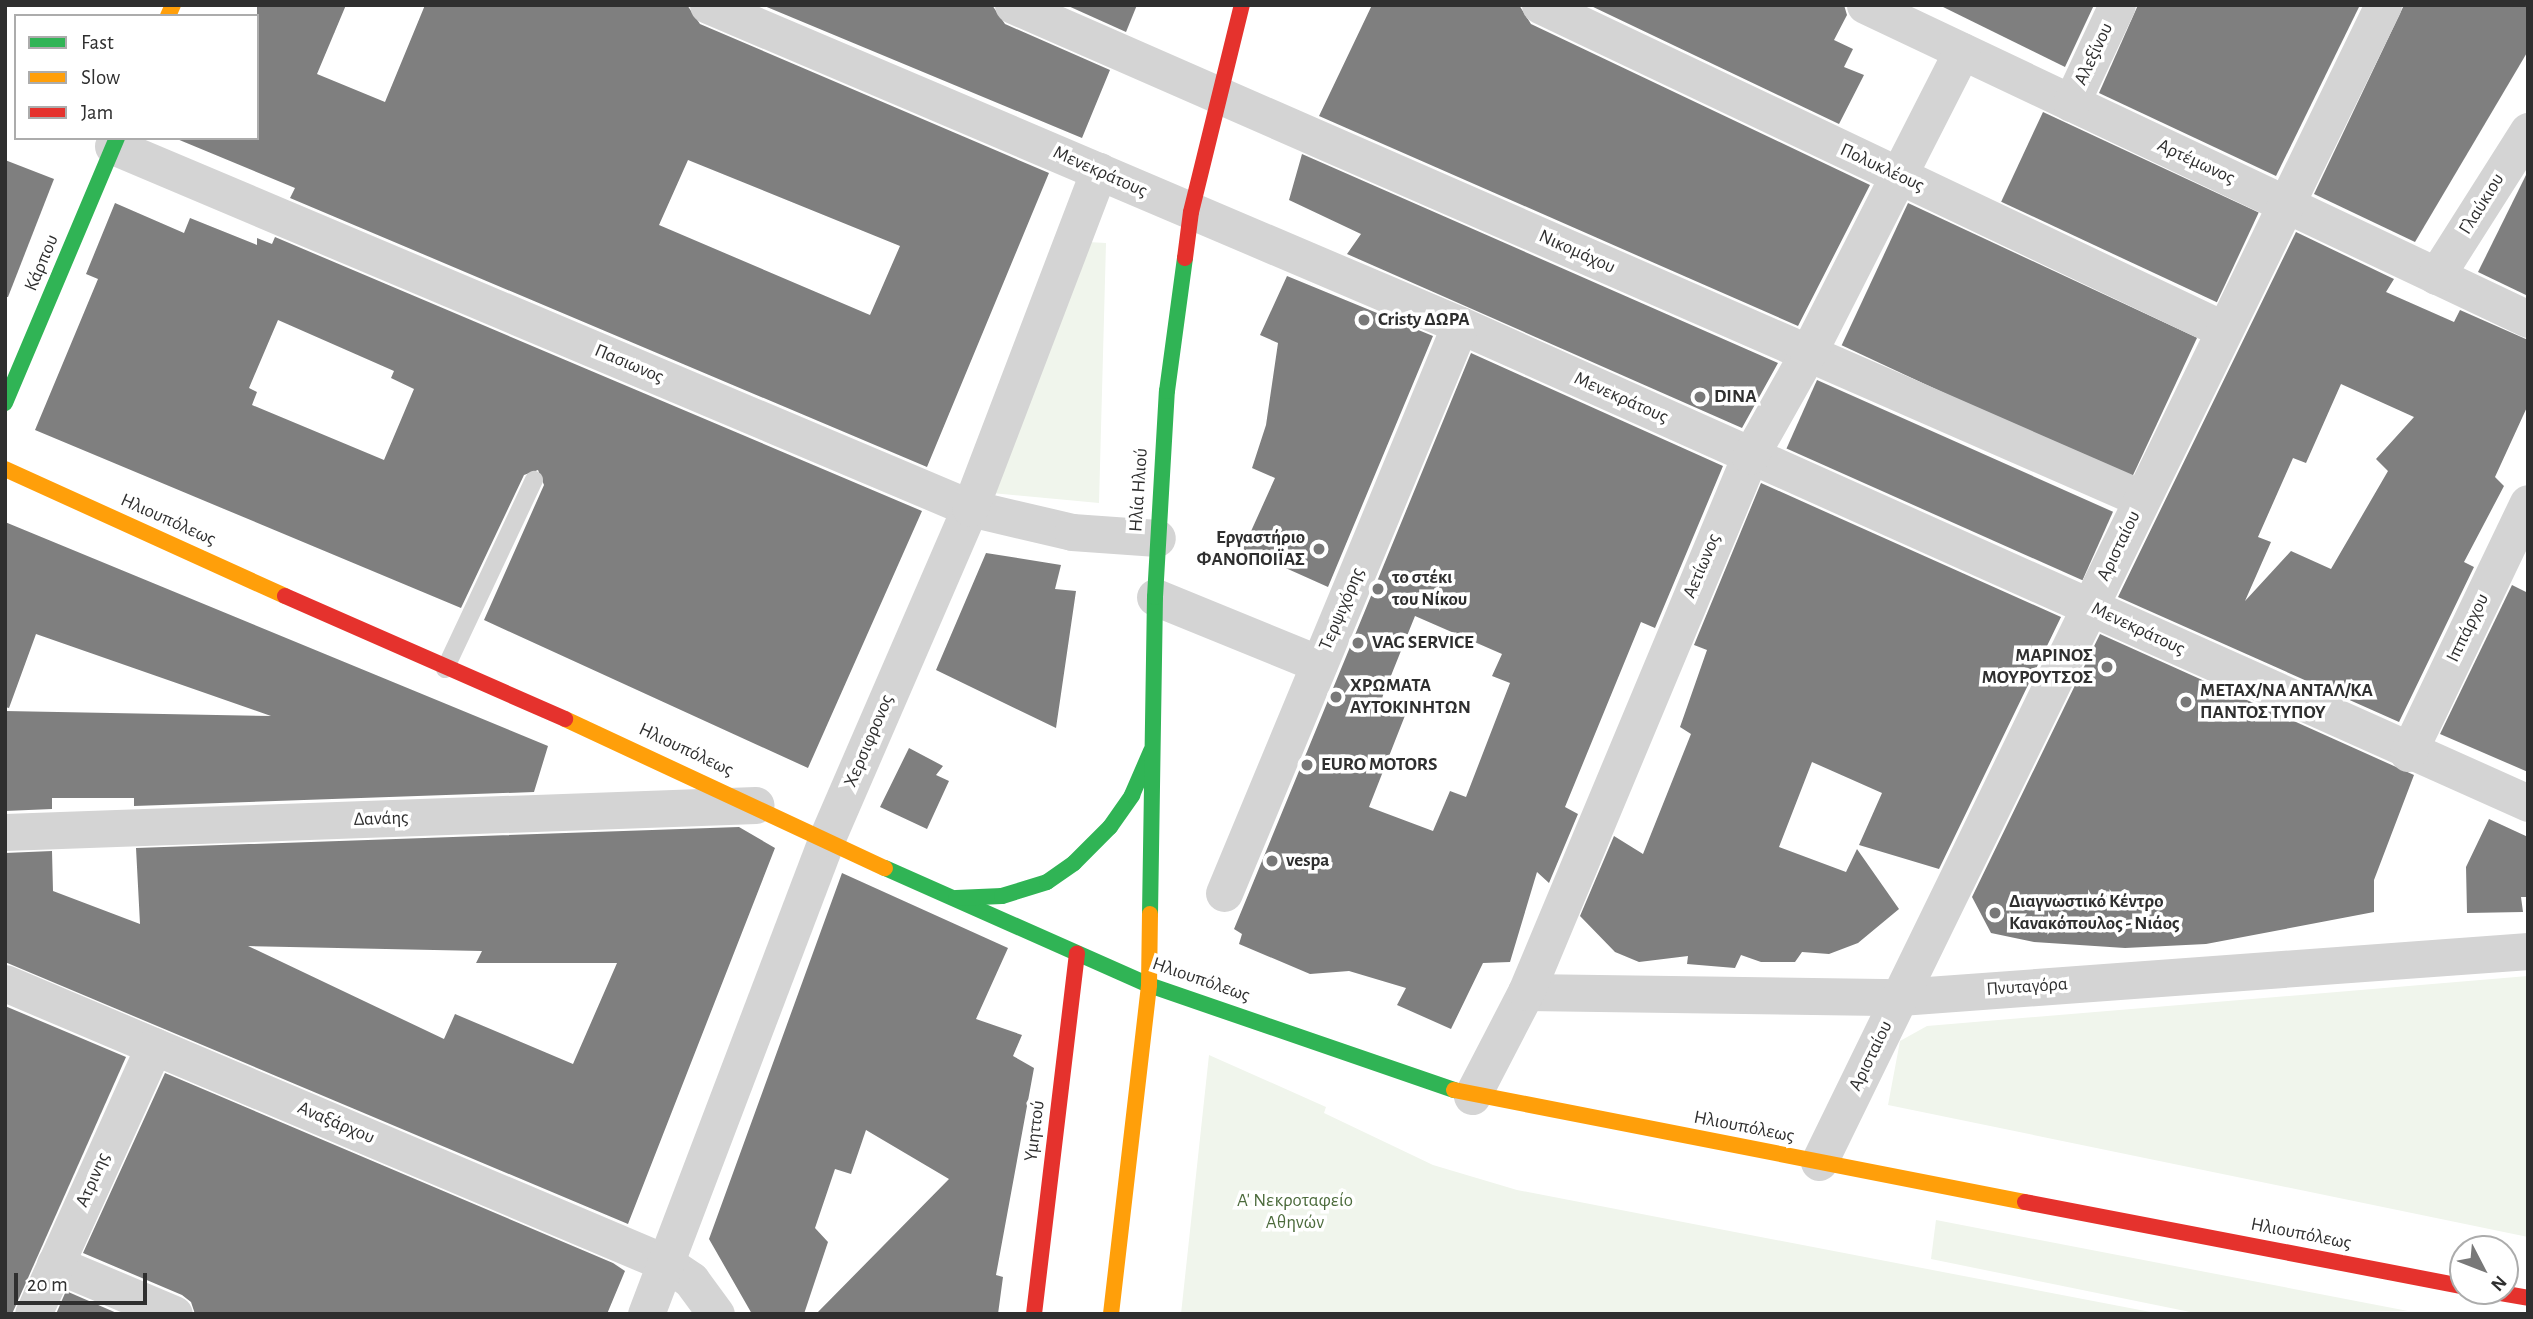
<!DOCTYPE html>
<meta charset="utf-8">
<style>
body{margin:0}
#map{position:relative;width:2533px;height:1319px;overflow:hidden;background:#fff;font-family:"Alegreya Sans",sans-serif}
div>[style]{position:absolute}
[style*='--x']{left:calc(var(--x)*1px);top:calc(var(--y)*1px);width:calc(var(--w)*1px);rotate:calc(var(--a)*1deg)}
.green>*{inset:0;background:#f0f5ec}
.building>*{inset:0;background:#7f7f7f;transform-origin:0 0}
.lane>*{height:18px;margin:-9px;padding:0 9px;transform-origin:9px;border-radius:9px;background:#d4d4d4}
.street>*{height:37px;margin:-18.5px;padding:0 18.5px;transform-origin:18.5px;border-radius:18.5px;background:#d4d4d4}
.fast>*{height:16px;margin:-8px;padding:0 8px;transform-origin:8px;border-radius:8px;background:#30b455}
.slow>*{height:16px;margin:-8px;padding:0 8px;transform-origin:8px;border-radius:8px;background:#ff9f0a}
.jam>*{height:16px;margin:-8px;padding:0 8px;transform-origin:8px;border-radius:8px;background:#e5322d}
.dots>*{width:19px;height:19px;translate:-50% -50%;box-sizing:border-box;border:4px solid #fff;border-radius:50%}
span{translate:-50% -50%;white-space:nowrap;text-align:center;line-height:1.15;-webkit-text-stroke:7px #fff;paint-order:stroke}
.street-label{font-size:19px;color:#2f2f2f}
.poi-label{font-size:19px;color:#2f2f2f;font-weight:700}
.left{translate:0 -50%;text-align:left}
.right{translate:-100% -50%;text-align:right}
.park-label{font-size:19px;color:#4c6b3c}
.frame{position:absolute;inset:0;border:7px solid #2f2f2f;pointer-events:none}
.legend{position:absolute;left:14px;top:14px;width:245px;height:126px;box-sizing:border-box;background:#fff;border:2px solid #acacac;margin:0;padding:9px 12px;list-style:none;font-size:21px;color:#2f2f2f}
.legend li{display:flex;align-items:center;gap:14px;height:35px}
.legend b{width:35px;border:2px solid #acacac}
.north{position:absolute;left:2449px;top:1235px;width:70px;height:70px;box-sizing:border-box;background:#fff;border:2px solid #acacac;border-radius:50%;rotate:132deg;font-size:19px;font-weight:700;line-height:28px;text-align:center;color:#2f2f2f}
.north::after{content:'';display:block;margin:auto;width:24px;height:32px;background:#787878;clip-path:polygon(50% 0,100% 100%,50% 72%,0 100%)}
.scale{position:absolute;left:14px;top:1273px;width:133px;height:32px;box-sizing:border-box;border:4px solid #2f2f2f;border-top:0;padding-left:9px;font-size:21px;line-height:24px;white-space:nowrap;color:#2f2f2f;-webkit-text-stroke:5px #fff;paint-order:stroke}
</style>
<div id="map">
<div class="green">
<div style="clip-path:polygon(1088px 242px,1106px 243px,1099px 503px,992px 493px)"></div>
<div style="clip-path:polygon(2528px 976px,2528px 1237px,1888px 1105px,1900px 1041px,1927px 1026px)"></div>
<div style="clip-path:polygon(1209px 1055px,1326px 1107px,1324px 1113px,1433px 1165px,1517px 1190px,2161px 1314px,1181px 1314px)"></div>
<div style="clip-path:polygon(1936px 1220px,2408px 1311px,2200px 1314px,1931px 1259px)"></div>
</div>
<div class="building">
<div style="clip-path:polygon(evenodd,257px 5px,346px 5px,317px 74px,385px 102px,425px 5px,687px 5px,700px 24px,1049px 173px,927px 467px,290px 198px,295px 188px,177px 139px,257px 138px,257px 5px,688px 160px,900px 246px,870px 315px,659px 225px,688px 160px)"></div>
<div style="clip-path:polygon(762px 5px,992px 5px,1005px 24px,1110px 70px,1082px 138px)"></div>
<div style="clip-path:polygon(1066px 5px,1137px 5px,1126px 32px)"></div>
<div style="clip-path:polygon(1372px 5px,1519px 5px,1531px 24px,1870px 185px,1798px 326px,1319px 116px)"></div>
<div style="clip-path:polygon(1589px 5px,1844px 5px,1847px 15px,1834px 40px,1853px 49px,1844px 67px,1864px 75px,1839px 124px)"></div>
<div style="clip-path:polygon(1939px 5px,2094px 5px,2065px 67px)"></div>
<div style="clip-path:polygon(2138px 5px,2360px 5px,2276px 176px,2099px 93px)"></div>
<div style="clip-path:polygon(2404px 5px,2528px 5px,2528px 51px,2415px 242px,2314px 194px)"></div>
<div style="left:2043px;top:112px;width:238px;height:99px;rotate:25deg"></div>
<div style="clip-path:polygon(1302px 154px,1778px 363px,1742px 428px,1347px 254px,1361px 234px,1289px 200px)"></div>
<div style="clip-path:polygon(5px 160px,54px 179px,8px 297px,5px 297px)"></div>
<div style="clip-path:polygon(2528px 171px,2528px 296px,2478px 272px)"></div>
<div style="clip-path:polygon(evenodd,115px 203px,184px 233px,190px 218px,257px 245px,257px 238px,272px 244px,275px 237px,922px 511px,808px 768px,484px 620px,544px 485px,538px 470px,524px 475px,461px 608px,35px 430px,98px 279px,86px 274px,115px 203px,278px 320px,394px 371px,391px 378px,414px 389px,384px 460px,252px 405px,257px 392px,249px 388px,278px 320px)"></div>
<div style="left:1908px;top:203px;width:319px;height:157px;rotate:25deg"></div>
<div style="clip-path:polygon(evenodd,2296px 232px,2394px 279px,2386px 292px,2454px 322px,2460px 310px,2528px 340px,2528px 405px,2495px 477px,2504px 486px,2464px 562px,2474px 567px,2399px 722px,2118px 597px,2296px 232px,2341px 384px,2414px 417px,2376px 459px,2388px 471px,2331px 569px,2291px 551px,2245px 601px,2271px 542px,2258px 537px,2293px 458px,2306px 463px,2341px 384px)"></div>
<div style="clip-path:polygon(1287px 276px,1433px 336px,1328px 587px,1243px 549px,1275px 478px,1252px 468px,1266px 425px,1278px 343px,1260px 335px)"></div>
<div style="clip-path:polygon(evenodd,1471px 353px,1723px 466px,1655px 628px,1641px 622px,1565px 807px,1578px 814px,1549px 883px,1537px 872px,1510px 962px,1483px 963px,1451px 1029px,1397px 1005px,1406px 988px,1349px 971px,1310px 974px,1239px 944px,1242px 934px,1234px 929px,1471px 353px,1415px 616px,1502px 654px,1492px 676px,1510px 683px,1466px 797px,1450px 791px,1433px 831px,1369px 807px,1406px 713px,1380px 703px,1415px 616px)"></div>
<div style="left:1817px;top:380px;width:324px;height:75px;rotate:24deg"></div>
<div style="clip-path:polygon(1761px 483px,2061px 617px,1939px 869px,1859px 845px,1882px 793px,1812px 762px,1779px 847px,1846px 872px,1857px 849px,1899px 909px,1858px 943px,1829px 954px,1802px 952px,1795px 962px,1761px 962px,1741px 955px,1735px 968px,1687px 964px,1688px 956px,1639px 962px,1615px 952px,1580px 916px,1614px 836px,1643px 854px,1691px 734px,1680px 727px,1707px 650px,1694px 645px)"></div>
<div style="clip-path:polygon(5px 522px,548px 746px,534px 792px,134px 806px,134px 798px,52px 798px,52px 809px,5px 811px,5px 711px,271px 716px,36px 634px,9px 708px,5px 707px)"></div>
<div style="clip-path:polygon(986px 553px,1061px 565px,1055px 589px,1076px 591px,1056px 728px,936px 670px)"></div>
<div style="clip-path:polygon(2512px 585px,2528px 593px,2528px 772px,2440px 734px)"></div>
<div style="clip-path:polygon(2100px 634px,2414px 775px,2374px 880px,2374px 912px,2206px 944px,2125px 948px,2034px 942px,1991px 933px,1972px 897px)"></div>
<div style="clip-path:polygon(909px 748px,943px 766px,936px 775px,949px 781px,927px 829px,880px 807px)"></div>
<div style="clip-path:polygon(2489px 819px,2528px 837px,2528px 897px,2521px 897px,2523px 912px,2467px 913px,2466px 867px)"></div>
<div style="clip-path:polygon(evenodd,739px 827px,775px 848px,628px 1224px,5px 962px,5px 853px,52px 851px,53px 891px,140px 924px,136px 848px,739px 827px,248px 946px,482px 951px,476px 963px,617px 963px,573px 1064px,455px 1014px,444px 1039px,248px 946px)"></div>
<div style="clip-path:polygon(842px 873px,1008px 948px,976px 1019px,1022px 1035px,1013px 1056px,1034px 1068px,996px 1275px,1003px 1277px,998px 1314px,816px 1314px,949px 1179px,866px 1130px,851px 1174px,835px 1169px,815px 1228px,828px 1242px,804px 1314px,752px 1314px,709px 1239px)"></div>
<div style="clip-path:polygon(5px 1006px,126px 1057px,12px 1314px,5px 1314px)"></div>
<div style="clip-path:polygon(165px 1073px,613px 1263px,625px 1271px,607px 1314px,195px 1314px,191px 1302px,182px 1295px,83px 1253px)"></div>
<div style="clip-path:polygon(66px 1291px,119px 1314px,56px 1314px)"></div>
</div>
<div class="lane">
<div style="--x:445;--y:669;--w:209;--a:-64.8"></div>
</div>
<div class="street">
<div style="--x:708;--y:5;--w:817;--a:23.05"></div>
<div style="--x:1460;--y:325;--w:1170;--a:24.11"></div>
<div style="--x:1013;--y:5;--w:1232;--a:23.63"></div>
<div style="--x:1540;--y:5;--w:757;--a:25.41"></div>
<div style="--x:1865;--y:5;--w:734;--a:25.34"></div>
<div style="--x:2071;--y:103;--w:108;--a:-64.9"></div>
<div style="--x:113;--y:146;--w:930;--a:22.9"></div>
<div style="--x:970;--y:508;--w:105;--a:13.2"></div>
<div style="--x:1072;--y:532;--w:85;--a:4"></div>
<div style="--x:2436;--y:276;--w:172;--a:-57.6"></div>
<div style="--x:1155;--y:597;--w:177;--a:22.2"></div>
<div style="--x:2408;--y:753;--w:277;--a:-64.4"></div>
<div style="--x:5;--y:832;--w:751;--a:-2.06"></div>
<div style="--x:1224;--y:893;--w:615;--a:-67.44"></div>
<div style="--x:5;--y:983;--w:718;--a:22.96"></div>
<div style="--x:666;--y:1263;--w:30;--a:34"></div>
<div style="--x:691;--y:1280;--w:42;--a:53.7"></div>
<div style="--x:1526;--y:992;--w:374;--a:0.8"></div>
<div style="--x:1900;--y:997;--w:630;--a:-4.19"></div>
<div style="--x:1472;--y:1096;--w:117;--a:-62.6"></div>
<div style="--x:1526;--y:992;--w:581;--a:-67.32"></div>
<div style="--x:1750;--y:456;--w:118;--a:-60.6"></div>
<div style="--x:1808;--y:353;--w:339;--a:-63"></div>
<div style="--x:1819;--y:1162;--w:1287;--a:-64.01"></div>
<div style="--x:55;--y:1264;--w:129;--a:22.8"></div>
<div style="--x:33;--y:1314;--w:294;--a:-65.7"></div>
<div style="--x:646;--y:1314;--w:509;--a:-69.18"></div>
<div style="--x:827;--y:838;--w:360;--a:-66.6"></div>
<div style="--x:970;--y:508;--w:361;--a:-69.1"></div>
</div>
<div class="fast">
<div style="--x:5;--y:403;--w:288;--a:-67.1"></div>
<div style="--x:885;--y:868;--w:289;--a:23.9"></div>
<div style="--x:1149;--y:985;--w:323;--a:19"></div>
<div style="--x:956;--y:898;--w:46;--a:-2.5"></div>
<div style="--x:1002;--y:896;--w:47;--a:-17.3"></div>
<div style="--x:1047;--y:882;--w:33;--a:-35"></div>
<div style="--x:1074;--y:863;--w:51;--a:-45"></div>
<div style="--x:1110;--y:827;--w:39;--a:-55"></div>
<div style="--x:1132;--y:795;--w:48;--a:-66.6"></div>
<div style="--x:1150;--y:914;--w:317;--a:-89.1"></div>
<div style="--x:1155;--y:597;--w:206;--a:-86.7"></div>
<div style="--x:1167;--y:391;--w:134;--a:-82.3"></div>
</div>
<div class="slow">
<div style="--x:168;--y:16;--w:12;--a:-66"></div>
<div style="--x:5;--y:469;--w:307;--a:24.4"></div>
<div style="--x:565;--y:719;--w:353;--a:25"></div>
<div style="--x:1454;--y:1090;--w:582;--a:11.1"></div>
<div style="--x:1111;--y:1314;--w:331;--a:-83.4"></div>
<div style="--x:1149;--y:985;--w:71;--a:-89.2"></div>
</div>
<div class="jam">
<div style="--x:1185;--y:258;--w:46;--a:-82.6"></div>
<div style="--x:1191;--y:212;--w:213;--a:-76.2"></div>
<div style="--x:285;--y:596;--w:306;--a:23.7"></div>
<div style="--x:2025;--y:1202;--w:446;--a:10.9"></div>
<div style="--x:2489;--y:1291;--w:40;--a:10"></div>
<div style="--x:1034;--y:1314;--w:363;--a:-83.2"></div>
</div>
<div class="dots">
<div style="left:1364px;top:320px;background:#787878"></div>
<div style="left:1700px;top:397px;background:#787878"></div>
<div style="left:1319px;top:549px;background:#787878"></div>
<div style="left:1378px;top:589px;background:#787878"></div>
<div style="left:1358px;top:643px;background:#787878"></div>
<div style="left:2107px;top:667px;background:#787878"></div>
<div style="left:1336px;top:697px;background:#787878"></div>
<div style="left:2186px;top:702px;background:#787878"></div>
<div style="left:1307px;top:765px;background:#787878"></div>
<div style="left:1272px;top:861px;background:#787878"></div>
<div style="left:1995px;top:913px;background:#787878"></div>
</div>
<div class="street-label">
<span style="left:2094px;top:54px;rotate:-65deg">Αλεξίνου</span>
<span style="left:2196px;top:162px;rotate:25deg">Αρτέμωνος</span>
<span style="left:1882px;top:168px;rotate:25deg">Πολυκλέους</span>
<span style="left:1100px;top:172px;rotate:24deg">Μενεκράτους</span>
<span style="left:2482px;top:204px;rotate:-58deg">Γλαύκιου</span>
<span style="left:1577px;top:252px;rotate:24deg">Νικομάχου</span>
<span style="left:42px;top:263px;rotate:-67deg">Κάρπου</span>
<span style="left:629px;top:364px;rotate:23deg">Πασιωνος</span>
<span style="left:1621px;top:398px;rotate:24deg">Μενεκράτους</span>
<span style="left:1139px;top:490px;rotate:-86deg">Ηλία Ηλιού</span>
<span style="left:168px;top:520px;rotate:24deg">Ηλιουπόλεως</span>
<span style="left:2119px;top:546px;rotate:-64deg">Αρισταίου</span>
<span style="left:1702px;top:566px;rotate:-67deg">Αετίωνος</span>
<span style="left:1342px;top:609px;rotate:-67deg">Τερψιχόρης</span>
<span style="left:2468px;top:628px;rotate:-64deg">Ιππάρχου</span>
<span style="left:2138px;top:629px;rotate:25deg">Μενεκράτους</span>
<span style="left:869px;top:741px;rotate:-67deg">Χερσιφρονος</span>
<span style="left:686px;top:750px;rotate:25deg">Ηλιουπόλεως</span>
<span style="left:381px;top:819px;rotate:-2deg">Δανάης</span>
<span style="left:1201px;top:980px;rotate:19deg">Ηλιουπόλεως</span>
<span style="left:2027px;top:987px;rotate:-4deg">Πνυταγόρα</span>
<span style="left:1871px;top:1056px;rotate:-64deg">Αρισταίου</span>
<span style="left:336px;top:1123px;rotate:23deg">Αναξάρχου</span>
<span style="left:1744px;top:1127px;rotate:11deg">Ηλιουπόλεως</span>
<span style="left:1035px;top:1131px;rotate:-83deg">Υμηττού</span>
<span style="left:93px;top:1180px;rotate:-66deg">Ατρινης</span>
<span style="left:2301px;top:1234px;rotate:11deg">Ηλιουπόλεως</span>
</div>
<div class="poi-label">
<span class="left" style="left:1378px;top:320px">Cristy ΔΩΡΑ</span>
<span class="left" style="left:1714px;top:397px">DINA</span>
<span class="right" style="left:1305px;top:549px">Εργαστήριο<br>ΦΑΝΟΠΟΙΪΑΣ</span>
<span class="left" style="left:1392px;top:589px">το στέκι<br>του Νίκου</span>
<span class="left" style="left:1372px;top:643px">VAG SERVICE</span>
<span class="right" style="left:2093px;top:667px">ΜΑΡΙΝΟΣ<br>ΜΟΥΡΟΥΤΣΟΣ</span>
<span class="left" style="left:1350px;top:697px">ΧΡΩΜΑΤΑ<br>ΑΥΤΟΚΙΝΗΤΩΝ</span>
<span class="left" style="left:2200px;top:702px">ΜΕΤΑΧ/ΝΑ ΑΝΤΑΛ/ΚΑ<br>ΠΑΝΤΟΣ ΤΥΠΟΥ</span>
<span class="left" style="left:1321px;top:765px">EURO MOTORS</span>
<span class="left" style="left:1286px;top:861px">vespa</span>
<span class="left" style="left:2009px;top:913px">Διαγνωστικό Κέντρο<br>Κανακόπουλος - Νιάος</span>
</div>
<div class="park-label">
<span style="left:1295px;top:1212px">Α' Νεκροταφείο<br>Αθηνών</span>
</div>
<div class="frame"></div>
<ul class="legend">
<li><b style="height:9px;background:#30b455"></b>Fast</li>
<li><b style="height:9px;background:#ff9f0a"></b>Slow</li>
<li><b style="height:9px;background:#e5322d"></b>Jam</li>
</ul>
<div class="north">N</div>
<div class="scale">20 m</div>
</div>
